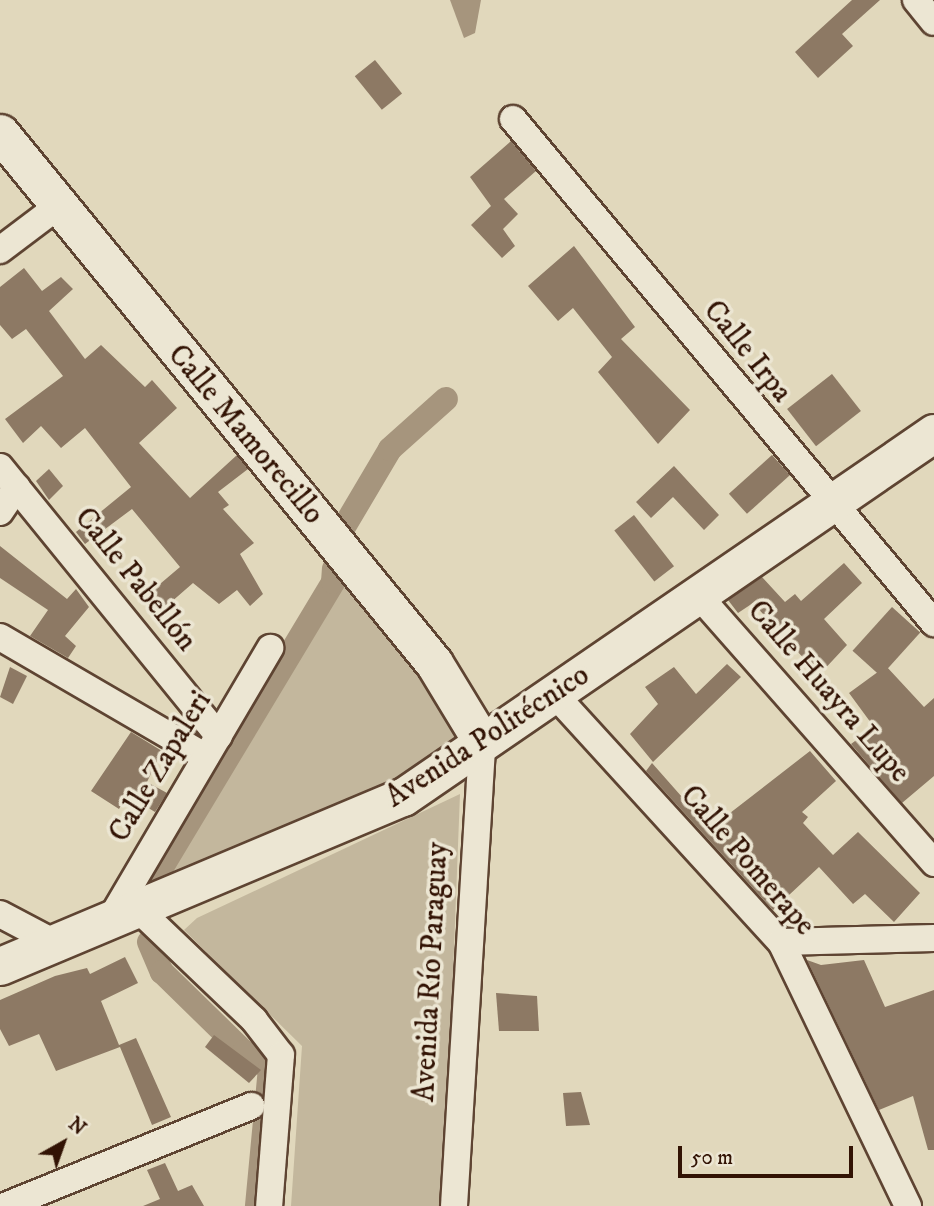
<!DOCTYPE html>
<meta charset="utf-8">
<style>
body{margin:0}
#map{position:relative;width:934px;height:1206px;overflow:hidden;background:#e1d8bc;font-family:"IM FELL DW Pica",serif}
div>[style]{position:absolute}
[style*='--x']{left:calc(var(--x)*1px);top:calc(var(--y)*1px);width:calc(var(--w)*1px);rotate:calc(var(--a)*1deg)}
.green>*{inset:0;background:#c3b79d}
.water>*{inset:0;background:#a6957d}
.canal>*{height:24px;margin:-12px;padding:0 12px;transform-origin:12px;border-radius:12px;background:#a6957d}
.building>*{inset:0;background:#8d7964;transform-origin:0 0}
.roads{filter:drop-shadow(2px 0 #5e4432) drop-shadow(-2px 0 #5e4432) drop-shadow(0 2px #5e4432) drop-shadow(0 -2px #5e4432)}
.street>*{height:26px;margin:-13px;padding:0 13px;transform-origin:13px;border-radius:13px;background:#ece6d3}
.secondary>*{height:37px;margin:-18.5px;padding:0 18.5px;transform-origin:18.5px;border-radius:18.5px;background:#ece6d3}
span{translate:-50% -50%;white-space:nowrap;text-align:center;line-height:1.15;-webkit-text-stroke:7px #ece6d3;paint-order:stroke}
.street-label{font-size:30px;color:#321304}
.north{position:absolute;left:28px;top:1108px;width:70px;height:70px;-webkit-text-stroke:5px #ece6d3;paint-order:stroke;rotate:40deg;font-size:19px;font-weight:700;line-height:28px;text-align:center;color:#321304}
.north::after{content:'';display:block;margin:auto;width:24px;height:32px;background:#321304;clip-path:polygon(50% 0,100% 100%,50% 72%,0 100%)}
.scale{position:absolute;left:678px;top:1146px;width:175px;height:32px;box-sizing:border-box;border:4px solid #321304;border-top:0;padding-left:9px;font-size:21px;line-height:24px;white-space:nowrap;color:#321304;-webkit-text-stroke:5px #ece6d3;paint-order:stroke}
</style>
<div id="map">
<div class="green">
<div style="clip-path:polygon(347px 574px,465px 733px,370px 798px,149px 891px)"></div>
<div style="clip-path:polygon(460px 794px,444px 1206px,291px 1206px,302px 1046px,184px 930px,197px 918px)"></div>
</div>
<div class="water">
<div style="clip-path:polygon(450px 0,481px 0,475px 33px,464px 38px)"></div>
</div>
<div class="canal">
<div style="--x:341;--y:532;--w:96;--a:-59.4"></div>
<div style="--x:390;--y:449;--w:75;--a:-41.8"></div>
<div style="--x:147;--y:892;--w:362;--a:-59"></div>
<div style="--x:333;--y:582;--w:13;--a:-86"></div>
<div style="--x:149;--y:942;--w:33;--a:67"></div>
<div style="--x:162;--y:972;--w:115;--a:44.3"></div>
<div style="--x:244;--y:1052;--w:31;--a:32"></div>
<div style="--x:270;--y:1068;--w:139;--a:95.4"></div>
</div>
<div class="building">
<div style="clip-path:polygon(852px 0,880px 0,842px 34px,853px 46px,818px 78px,795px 52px)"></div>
<div style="left:375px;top:60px;width:43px;height:26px;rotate:51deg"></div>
<div style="clip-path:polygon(511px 141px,536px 171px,504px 199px,518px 214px,503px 229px,515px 246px,502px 258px,471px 225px,491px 206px,470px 177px)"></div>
<div style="clip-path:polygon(574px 246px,635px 327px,621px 339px,690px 410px,658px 444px,598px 372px,612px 357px,573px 308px,558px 321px,528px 286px)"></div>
<div style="clip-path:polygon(24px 268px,42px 291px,61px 277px,73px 289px,49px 311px,85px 359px,101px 345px,145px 387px,152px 380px,177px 408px,139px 443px,190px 498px,237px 455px,248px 469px,218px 492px,229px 505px,223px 509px,254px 543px,240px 554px,263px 594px,250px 606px,237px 590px,219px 604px,193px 583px,162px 610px,147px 595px,180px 567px,132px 509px,85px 544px,76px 532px,131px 487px,85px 428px,61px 448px,41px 426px,23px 443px,5px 419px,63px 376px,26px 329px,12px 339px,0 325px,0 287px)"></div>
<div style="left:832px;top:374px;width:47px;height:57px;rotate:52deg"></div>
<div style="left:772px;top:455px;width:27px;height:58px;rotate:48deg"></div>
<div style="clip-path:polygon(674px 466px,719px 515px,704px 530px,673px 497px,651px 518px,636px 502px)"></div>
<div style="clip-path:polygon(49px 469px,63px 486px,49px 500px,36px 481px)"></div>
<div style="left:634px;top:515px;width:65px;height:25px;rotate:52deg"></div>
<div style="clip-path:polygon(0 546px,67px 599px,76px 589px,89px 607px,65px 636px,76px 646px,68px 658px,30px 636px,48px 610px,0 578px)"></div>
<div style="clip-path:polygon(844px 563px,862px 583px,824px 619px,847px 645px,819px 675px,753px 603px,738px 613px,728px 600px,762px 577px,785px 602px,795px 594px,801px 601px)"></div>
<div style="left:892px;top:607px;width:38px;height:59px;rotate:42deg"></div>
<div style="clip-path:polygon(727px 664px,741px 677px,653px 762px,630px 734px,658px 704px,645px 687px,674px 667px,696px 694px)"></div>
<div style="clip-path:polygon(886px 666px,924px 707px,934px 698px,934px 776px,902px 803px,851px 744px,874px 727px,849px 693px)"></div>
<div style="clip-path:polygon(10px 667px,27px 676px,13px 704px,0 697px)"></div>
<div style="clip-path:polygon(131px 732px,162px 751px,147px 782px,167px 793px,155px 812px,127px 795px,119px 809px,91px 791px)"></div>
<div style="clip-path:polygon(810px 751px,836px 781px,802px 812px,808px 817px,803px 823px,833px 855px,858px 832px,920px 893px,894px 922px,865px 894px,853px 904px,819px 867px,773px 910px,646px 771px,652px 763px,697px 814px,706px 804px,721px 820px)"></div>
<div style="clip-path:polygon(125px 957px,138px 983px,101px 1001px,119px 1045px,136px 1038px,171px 1117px,152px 1125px,120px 1047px,56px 1071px,39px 1034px,9px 1046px,0 1029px,0 1000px,55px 976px,87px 968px,90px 974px)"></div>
<div style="clip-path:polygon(807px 960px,821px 965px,864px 960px,885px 1007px,934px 990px,934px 1150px,928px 1150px,913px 1096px,879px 1110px)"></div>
<div style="clip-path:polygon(496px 993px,537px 996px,539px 1031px,499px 1031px)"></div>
<div style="clip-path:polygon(214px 1035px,261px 1070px,249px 1083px,205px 1047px)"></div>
<div style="clip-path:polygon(581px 1092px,590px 1125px,566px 1126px,563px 1093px)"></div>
<div style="clip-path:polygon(165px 1163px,178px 1191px,192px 1185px,204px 1206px,143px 1206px,160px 1199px,147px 1170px)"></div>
</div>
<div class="roads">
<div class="street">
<div style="--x:916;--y:0;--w:28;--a:51"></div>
<div style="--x:513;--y:119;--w:657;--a:50.13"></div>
<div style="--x:0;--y:250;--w:71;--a:-37"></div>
<div style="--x:0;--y:467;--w:347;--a:50.9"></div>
<div style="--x:0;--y:512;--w:30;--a:-56"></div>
<div style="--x:699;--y:596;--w:356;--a:48.6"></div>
<div style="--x:0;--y:637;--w:238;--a:30.2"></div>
<div style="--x:556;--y:696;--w:333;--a:47.6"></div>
<div style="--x:781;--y:942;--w:293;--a:64.3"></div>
<div style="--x:138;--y:909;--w:161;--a:43.7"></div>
<div style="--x:254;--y:1020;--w:44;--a:52.4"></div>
<div style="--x:281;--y:1055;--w:151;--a:94.5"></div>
<div style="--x:0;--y:914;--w:60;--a:27.8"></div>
<div style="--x:110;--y:920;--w:316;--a:-59.5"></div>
<div style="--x:781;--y:942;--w:153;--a:-1.5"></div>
<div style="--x:5;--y:1206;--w:266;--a:-22.1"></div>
<div style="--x:454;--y:1206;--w:465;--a:-86.5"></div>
</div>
<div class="secondary">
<div style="--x:0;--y:133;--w:685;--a:50.69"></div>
<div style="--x:434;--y:663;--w:92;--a:58.7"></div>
<div style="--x:0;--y:966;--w:437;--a:-22.8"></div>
<div style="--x:403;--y:797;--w:644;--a:-34.43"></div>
</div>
</div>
<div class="street-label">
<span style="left:747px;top:352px;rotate:51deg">Calle Irpa</span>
<span style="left:245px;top:435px;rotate:50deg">Calle Mamorecillo</span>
<span style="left:135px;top:580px;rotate:51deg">Calle Pabellón</span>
<span style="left:828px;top:692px;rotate:49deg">Calle Huayra Lupe</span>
<span style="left:488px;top:737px;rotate:-33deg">Avenida Politécnico</span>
<span style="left:161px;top:767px;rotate:-59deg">Calle Zapaleri</span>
<span style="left:747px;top:861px;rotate:49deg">Calle Pomerape</span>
<span style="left:432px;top:972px;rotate:-87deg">Avenida Río Paraguay</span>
</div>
<div class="north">N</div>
<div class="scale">50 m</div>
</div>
